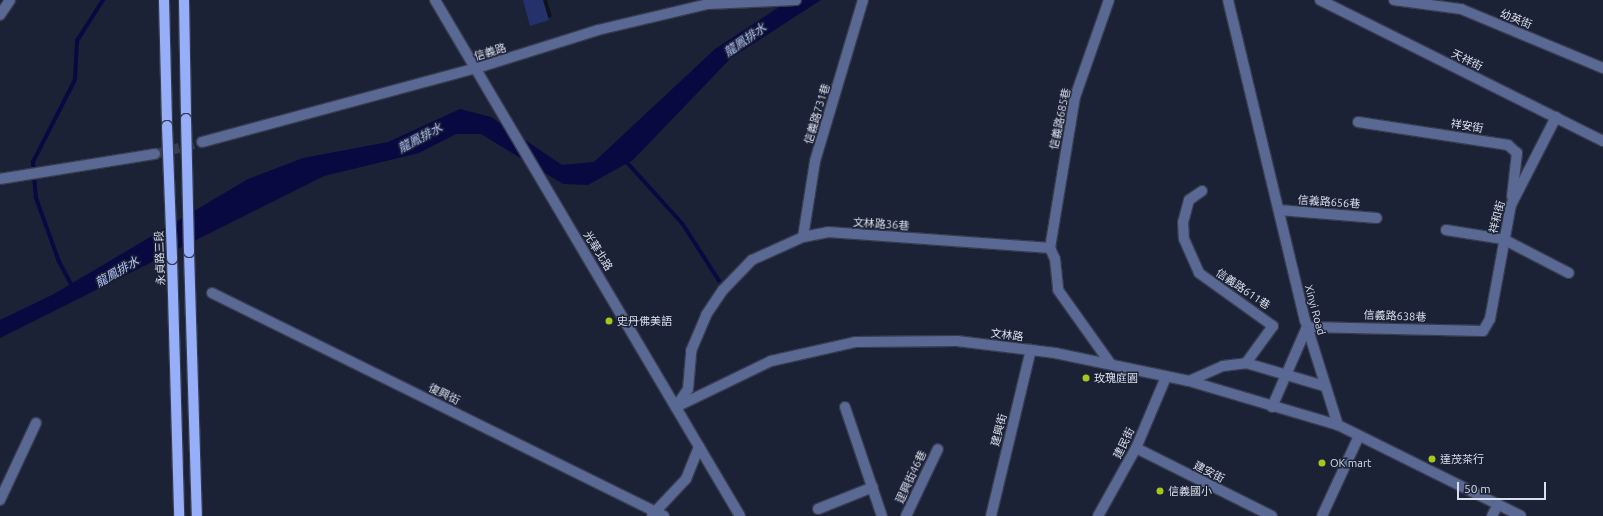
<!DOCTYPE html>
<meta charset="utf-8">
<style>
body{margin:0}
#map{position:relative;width:1603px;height:516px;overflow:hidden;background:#1c2236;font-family:Ubuntu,"Noto Sans TC",sans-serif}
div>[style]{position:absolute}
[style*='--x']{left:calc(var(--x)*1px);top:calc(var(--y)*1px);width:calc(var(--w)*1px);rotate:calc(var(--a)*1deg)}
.water>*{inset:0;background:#070940}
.shadow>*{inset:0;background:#0007}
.stream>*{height:3.5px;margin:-1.75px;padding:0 1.75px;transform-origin:1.75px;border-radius:1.75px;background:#070940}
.building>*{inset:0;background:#24316a}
.minor-tunnel>*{height:10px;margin-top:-5px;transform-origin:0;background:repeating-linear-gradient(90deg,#383e51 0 10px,transparent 0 15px)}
.roads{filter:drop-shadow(1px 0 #373c4f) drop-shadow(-1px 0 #373c4f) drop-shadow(0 1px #373c4f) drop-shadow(0 -1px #373c4f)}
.minor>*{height:10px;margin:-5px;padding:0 5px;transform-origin:5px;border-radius:5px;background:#5a6894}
.major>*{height:10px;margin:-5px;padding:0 5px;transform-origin:5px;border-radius:5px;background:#97aef8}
.bridges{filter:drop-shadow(1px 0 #373c4f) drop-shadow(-1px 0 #373c4f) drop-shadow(0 1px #373c4f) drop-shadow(0 -1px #373c4f)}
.major-bridge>*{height:10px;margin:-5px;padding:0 5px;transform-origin:5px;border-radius:5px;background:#97aef8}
.dots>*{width:11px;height:11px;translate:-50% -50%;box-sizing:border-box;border:2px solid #1c2236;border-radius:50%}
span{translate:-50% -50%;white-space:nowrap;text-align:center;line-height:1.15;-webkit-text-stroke:3px #1c2236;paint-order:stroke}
.street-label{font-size:11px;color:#dadfec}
.poi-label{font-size:11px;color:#dadfec}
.left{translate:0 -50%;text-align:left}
.water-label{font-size:12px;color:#b3c5fa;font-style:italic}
.scale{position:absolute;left:1457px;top:482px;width:89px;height:18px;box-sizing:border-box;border:2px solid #dadfec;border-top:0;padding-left:5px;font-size:12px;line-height:14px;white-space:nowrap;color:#dadfec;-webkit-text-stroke:3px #1c2236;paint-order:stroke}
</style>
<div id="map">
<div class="water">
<div style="clip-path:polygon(790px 0,821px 0,731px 58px,633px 160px,588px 185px,563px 184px,481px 134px,456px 134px,419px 153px,324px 176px,0 338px,0 320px,54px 294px,248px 179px,303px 158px,388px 142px,460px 109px,491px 117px,562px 165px,594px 162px,715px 49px)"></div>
</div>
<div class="shadow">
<div style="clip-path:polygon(524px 0,547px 0,552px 16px,548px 19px)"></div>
</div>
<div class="stream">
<div style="--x:625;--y:160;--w:86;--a:47.8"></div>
<div style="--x:683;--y:224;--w:67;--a:57.3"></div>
<div style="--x:73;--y:288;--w:30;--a:-118"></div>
<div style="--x:59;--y:262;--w:68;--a:-109.8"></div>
<div style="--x:36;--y:198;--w:36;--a:-95"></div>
<div style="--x:33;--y:162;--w:92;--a:-62.9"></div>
<div style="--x:75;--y:80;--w:39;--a:-87"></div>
<div style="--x:77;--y:41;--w:49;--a:-57.6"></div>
</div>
<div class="building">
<div style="clip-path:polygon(523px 0,543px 0,549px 20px,530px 26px)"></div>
</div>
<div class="minor-tunnel">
<div style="--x:155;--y:154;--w:49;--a:-14.3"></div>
</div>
<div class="roads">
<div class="minor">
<div style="--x:435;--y:0;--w:599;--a:59.41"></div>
<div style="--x:1228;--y:0;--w:329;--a:76.5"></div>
<div style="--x:1305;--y:320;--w:110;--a:72.6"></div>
<div style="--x:1320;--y:0;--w:316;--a:26.5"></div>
<div style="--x:1394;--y:0;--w:68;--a:7.7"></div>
<div style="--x:1461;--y:9;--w:154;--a:22.6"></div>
<div style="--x:0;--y:15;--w:18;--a:-56"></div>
<div style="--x:1358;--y:122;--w:152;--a:8.7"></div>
<div style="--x:1508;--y:145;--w:12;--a:42"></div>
<div style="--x:1517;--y:153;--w:44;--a:96.5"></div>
<div style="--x:202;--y:142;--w:285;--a:-15.1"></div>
<div style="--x:477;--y:68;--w:127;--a:-17.4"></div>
<div style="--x:598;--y:30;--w:113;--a:-13.3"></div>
<div style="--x:708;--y:4;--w:88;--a:-2.6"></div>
<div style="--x:0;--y:179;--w:157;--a:-9.2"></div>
<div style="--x:1202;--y:191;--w:16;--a:145"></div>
<div style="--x:1189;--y:200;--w:23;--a:105"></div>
<div style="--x:1183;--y:222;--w:17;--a:87"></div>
<div style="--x:1184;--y:239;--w:37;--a:66"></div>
<div style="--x:1199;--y:273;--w:91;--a:35.6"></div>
<div style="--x:1273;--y:326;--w:46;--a:126.1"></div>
<div style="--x:1279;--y:210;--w:98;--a:4.7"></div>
<div style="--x:1446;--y:230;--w:58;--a:9"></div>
<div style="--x:1503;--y:239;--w:74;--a:27.3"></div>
<div style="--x:803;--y:237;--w:77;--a:-81"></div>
<div style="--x:815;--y:161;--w:168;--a:-73.4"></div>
<div style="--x:1050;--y:248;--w:153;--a:-80.6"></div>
<div style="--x:1075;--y:97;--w:103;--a:-70.7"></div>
<div style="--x:212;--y:293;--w:504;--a:26.26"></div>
<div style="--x:1189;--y:381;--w:37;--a:-24"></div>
<div style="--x:1223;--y:366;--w:23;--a:-7"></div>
<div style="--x:1246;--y:363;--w:81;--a:16.4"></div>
<div style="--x:677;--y:405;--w:19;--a:-55"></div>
<div style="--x:688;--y:389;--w:38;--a:-85"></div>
<div style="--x:691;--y:351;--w:39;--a:-67"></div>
<div style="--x:706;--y:315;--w:30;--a:-56"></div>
<div style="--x:723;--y:290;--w:42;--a:-46"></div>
<div style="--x:752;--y:260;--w:56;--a:-24.3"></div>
<div style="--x:803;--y:237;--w:25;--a:-11"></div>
<div style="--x:828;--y:232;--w:223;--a:4.1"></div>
<div style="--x:1050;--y:248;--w:12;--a:66"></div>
<div style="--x:1055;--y:259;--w:31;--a:84"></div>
<div style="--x:1058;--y:290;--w:90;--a:54.5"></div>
<div style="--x:676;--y:407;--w:106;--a:-25.8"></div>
<div style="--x:771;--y:361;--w:86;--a:-12.7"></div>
<div style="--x:855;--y:342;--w:102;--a:-0.6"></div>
<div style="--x:957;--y:341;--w:99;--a:7"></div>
<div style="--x:1055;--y:353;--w:137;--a:11.8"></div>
<div style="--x:1189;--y:381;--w:155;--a:16.5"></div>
<div style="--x:1338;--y:425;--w:204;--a:26.4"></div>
<div style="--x:845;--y:407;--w:115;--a:71.3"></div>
<div style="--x:1272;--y:407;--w:87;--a:-66.4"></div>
<div style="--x:1307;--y:327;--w:176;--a:1.3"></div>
<div style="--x:1483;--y:331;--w:14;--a:-60"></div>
<div style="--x:1490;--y:319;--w:116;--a:-79.6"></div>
<div style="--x:1511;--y:205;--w:99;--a:-62.9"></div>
<div style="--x:1136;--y:448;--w:152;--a:26.6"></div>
<div style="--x:0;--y:500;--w:85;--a:-64.9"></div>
<div style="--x:818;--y:509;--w:59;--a:-21.8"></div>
<div style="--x:652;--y:515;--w:50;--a:-46.6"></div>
<div style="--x:686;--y:479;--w:35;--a:-68"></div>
<div style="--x:906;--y:516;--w:74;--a:-64.5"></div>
<div style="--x:991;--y:516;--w:171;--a:-76.5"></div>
<div style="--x:1098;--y:516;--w:78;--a:-60.8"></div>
<div style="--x:1136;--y:448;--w:77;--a:-67.1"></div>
<div style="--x:1322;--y:516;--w:88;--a:-65.2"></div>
<div style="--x:1492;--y:516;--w:13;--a:-63"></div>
</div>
<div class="major">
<div style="--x:164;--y:0;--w:126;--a:88.6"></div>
<div style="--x:184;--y:0;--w:119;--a:89"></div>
<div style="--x:189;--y:252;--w:264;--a:88.3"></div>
<div style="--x:172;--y:259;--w:257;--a:88.4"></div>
</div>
</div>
<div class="bridges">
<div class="major-bridge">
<div style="--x:186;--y:119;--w:133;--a:88.7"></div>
<div style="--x:167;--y:126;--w:133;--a:87.8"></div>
</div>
</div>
<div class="dots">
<div style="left:609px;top:321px;background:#a9c71b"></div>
<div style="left:1086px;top:378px;background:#a9c71b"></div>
<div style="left:1432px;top:459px;background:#a9c71b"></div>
<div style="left:1322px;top:463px;background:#a9c71b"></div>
<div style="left:1160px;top:491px;background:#a9c71b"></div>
</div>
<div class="street-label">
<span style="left:1516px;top:19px;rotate:22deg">幼英街</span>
<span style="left:490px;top:52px;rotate:-17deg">信義路</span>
<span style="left:1467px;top:60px;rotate:26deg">天祥街</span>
<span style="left:817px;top:114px;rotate:-73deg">信義路731巷</span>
<span style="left:1060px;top:119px;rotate:-78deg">信義路685巷</span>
<span style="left:1467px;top:126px;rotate:9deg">祥安街</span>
<span style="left:1329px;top:202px;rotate:4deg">信義路656巷</span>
<span style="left:1497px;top:217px;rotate:-76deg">祥和街</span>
<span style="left:881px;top:224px;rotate:4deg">文林路36巷</span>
<span style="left:598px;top:251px;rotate:58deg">光華北路</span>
<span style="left:160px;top:258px;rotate:-92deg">永貞路三段</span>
<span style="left:1243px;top:289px;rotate:34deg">信義路611巷</span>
<span style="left:1315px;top:310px;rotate:75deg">Xinyi Road</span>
<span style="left:1395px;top:316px;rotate:2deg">信義路638巷</span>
<span style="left:1007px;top:335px;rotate:7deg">文林路</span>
<span style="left:444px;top:394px;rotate:26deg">復興街</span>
<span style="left:999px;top:430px;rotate:-76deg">建興街</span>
<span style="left:1124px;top:443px;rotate:-64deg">建民街</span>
<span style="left:1209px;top:472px;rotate:27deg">建安街</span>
<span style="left:911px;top:477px;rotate:-65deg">建興街46巷</span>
</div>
<div class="poi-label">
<span class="left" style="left:617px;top:321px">史丹佛美語</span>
<span class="left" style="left:1094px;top:378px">玫瑰庭園</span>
<span class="left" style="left:1440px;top:459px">達茂茶行</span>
<span class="left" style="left:1330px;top:463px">OK mart</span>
<span class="left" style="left:1168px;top:491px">信義國小</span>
</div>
<div class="water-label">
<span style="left:745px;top:40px;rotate:-35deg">龍鳳排水</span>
<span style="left:420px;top:138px;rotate:-28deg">龍鳳排水</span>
<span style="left:117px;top:272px;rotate:-30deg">龍鳳排水</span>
</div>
<div class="scale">50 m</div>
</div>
